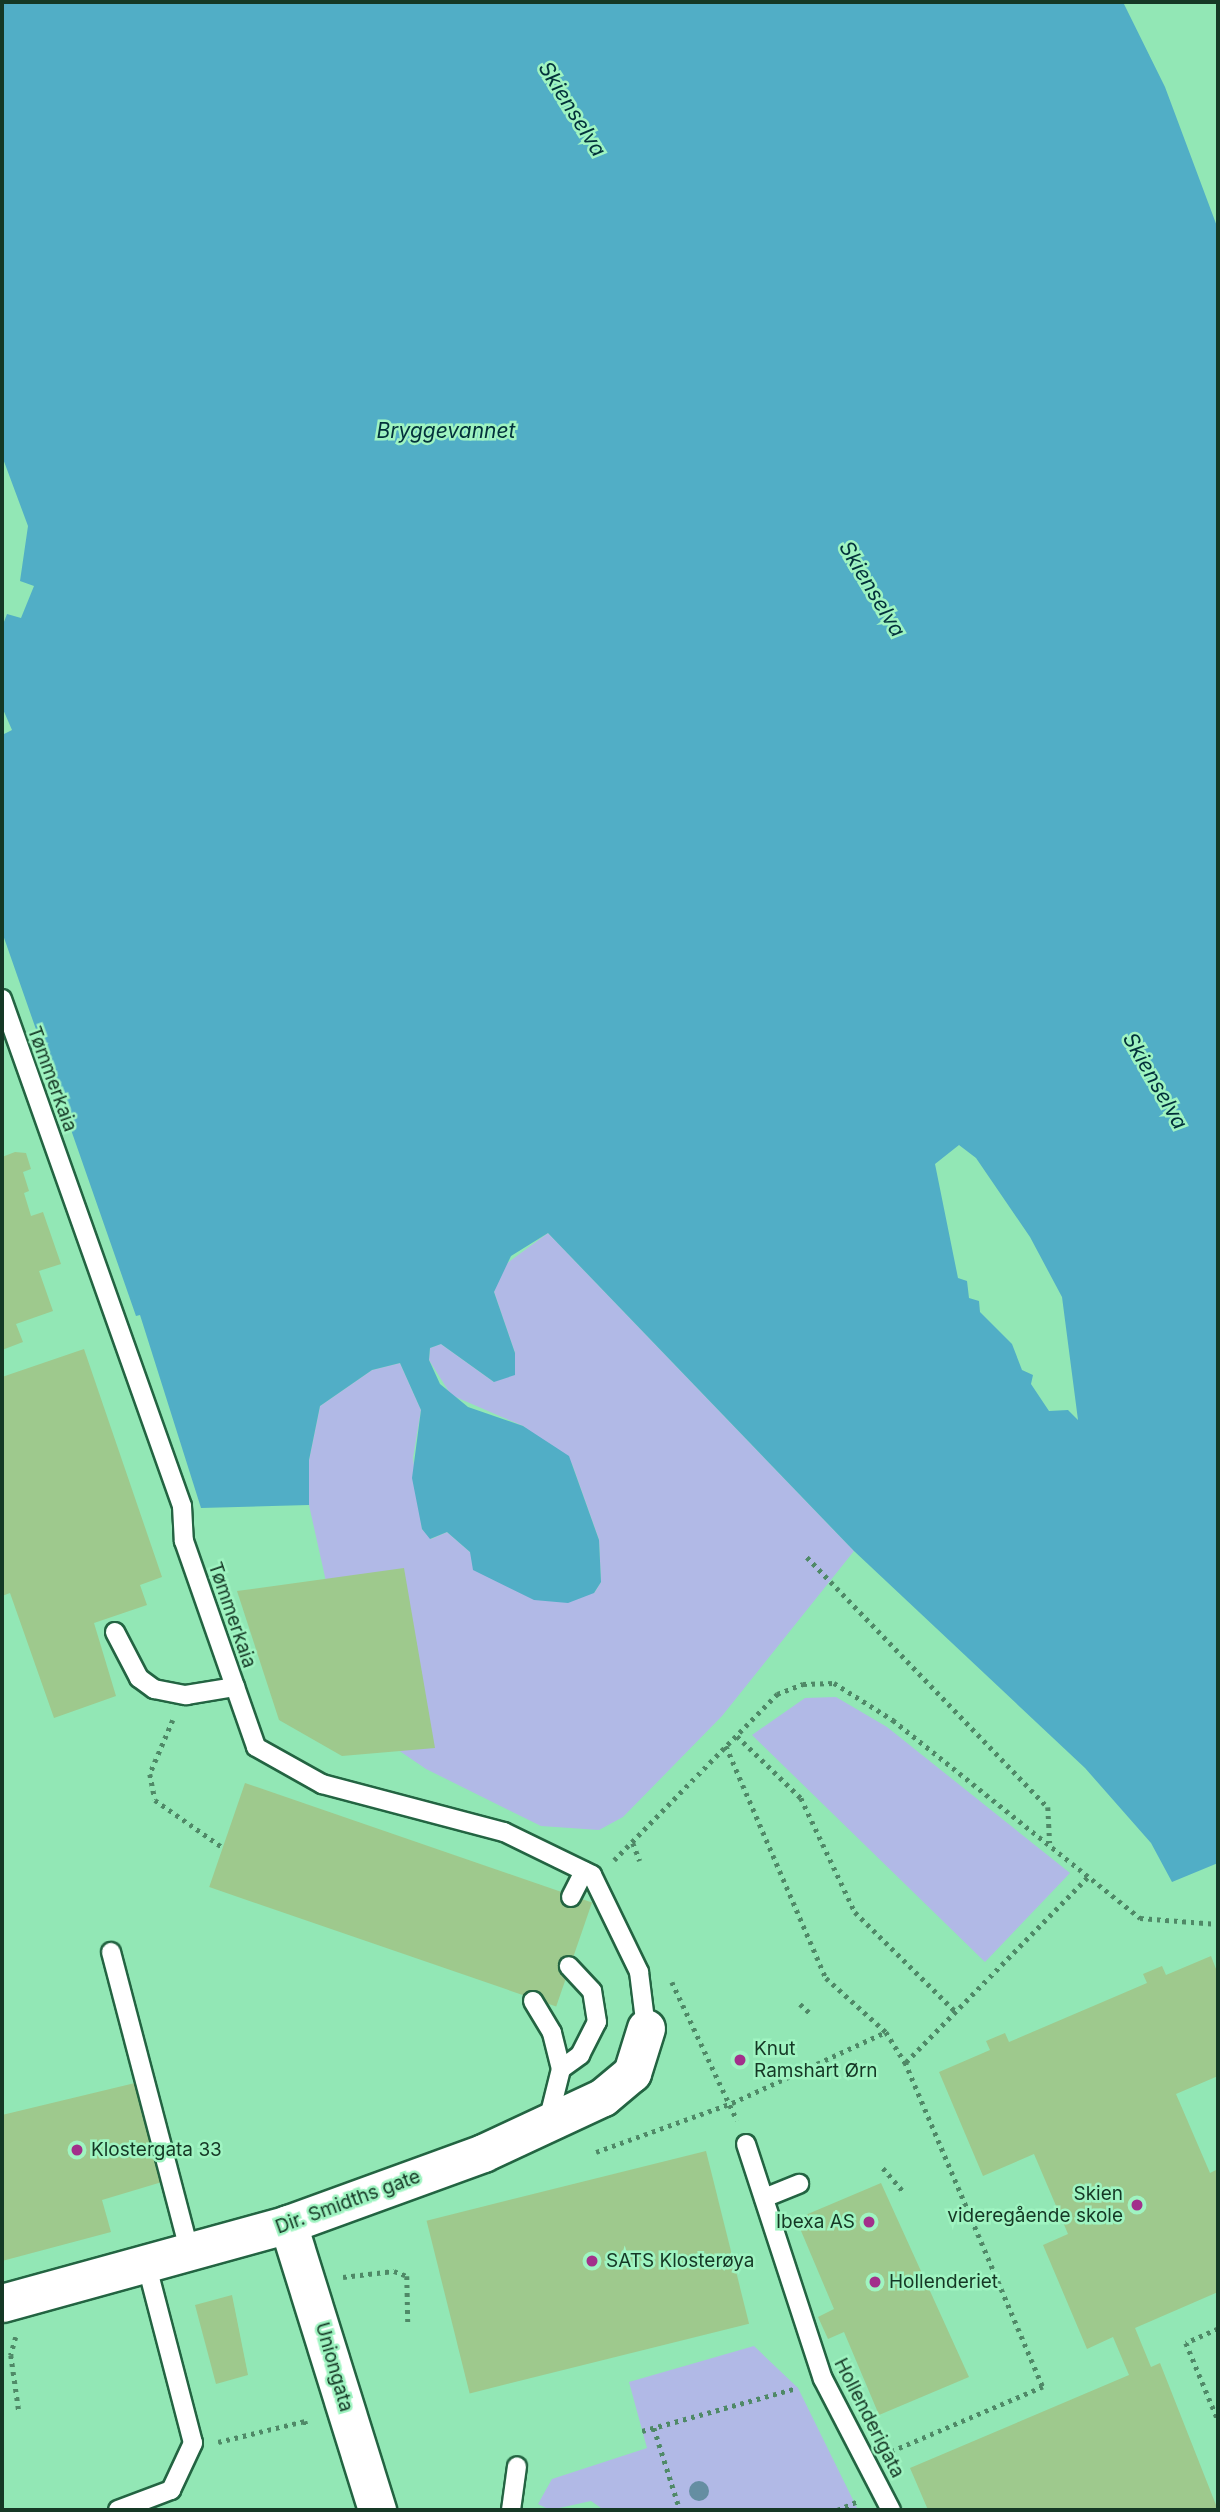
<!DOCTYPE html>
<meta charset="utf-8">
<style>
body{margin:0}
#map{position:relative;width:1220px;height:2512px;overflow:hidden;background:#92e7b5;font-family:Inter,sans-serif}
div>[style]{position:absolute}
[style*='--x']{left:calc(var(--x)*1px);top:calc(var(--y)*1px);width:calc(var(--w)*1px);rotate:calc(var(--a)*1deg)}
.green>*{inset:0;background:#b1b9e6}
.water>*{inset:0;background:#51aec6}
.building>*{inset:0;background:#9ec98d;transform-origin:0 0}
.path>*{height:4.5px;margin-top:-2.25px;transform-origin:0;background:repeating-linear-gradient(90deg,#4f8967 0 3.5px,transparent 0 8.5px)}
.roads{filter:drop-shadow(2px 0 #236442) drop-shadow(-2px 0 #236442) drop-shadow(0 2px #236442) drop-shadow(0 -2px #236442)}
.lane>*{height:18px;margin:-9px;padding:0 9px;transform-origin:9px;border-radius:9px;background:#fff}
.street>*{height:37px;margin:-18.5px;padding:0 18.5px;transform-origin:18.5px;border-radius:18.5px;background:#fff}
.trees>*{width:20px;height:20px;margin:-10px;border-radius:50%;background:#658ea2}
.dots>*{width:19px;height:19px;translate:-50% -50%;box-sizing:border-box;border:4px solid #9ff4c1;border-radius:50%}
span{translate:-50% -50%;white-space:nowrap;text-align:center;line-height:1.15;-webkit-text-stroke:5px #9ff4c1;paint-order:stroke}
.street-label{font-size:19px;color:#153825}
.poi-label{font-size:19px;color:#153825}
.left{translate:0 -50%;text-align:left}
.right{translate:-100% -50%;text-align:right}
.water-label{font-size:21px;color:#03313b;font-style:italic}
.frame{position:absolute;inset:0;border:4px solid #153825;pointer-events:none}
</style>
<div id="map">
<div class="green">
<div style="clip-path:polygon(548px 1233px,854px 1551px,722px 1716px,623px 1817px,599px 1830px,541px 1826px,426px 1769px,382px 1739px,339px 1640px,309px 1505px,309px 1460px,320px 1406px,372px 1370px,400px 1363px,421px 1410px,413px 1458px,422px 1529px,431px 1539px,447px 1532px,470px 1552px,594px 1593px,601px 1582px,599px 1540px,572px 1464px,523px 1426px,451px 1395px,429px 1360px,430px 1348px,441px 1344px,494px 1382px,515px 1353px,494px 1292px,499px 1269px)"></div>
<div style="clip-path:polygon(836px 1697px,887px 1727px,1070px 1873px,985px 1962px,752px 1735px,805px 1698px)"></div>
<div style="clip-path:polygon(754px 2346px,798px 2388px,858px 2510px,604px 2510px,591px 2501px,550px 2510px,538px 2504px,552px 2479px,647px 2448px,629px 2382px)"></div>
</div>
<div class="water">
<div style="clip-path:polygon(evenodd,2px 2px,1123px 2px,1165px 87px,1218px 229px,1218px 1863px,1172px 1882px,1151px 1843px,1085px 1768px,854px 1551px,548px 1233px,511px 1256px,494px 1292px,515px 1353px,515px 1375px,494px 1382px,441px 1344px,430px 1348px,429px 1360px,440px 1384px,468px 1407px,523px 1426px,569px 1456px,599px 1540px,601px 1582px,594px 1593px,568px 1603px,534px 1600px,473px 1570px,470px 1552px,447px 1532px,430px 1539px,422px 1529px,412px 1478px,421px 1410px,400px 1363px,372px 1370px,320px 1406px,309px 1460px,309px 1505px,201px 1508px,140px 1315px,136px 1316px,2px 932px,2px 735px,12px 730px,2px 707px,2px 627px,7px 614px,21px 618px,34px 586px,20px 581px,28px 526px,2px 456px,2px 2px,959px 1145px,976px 1158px,1030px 1237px,1062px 1297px,1078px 1420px,1068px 1410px,1049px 1411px,1031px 1384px,1033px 1375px,1022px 1370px,1012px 1344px,980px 1312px,979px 1301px,969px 1298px,967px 1281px,958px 1278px,935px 1164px,959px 1145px)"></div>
</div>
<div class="building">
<div style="clip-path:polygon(15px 1152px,26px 1153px,31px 1169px,23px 1172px,29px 1191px,24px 1193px,31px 1216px,43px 1212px,61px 1264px,39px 1271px,53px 1311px,16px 1324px,23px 1342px,2px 1350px,2px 1157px)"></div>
<div style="clip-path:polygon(84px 1349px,162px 1577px,140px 1585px,147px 1605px,94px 1623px,116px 1696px,54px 1718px,10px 1593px,2px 1596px,2px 1377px)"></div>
<div style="clip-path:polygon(404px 1568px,435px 1748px,342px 1756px,279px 1720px,237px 1591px)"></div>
<div style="left:245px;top:1783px;width:367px;height:110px;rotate:19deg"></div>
<div style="clip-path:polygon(1211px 1956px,1218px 1974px,1218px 2076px,1176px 2094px,1210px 2173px,1218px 2169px,1218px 2292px,1135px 2328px,1151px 2367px,1160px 2363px,1218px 2510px,928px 2510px,910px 2468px,1129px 2375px,1113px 2337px,1087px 2349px,1043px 2245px,1068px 2234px,1034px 2154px,983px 2176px,939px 2072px,990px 2050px,986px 2041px,1005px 2033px,1009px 2042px,1147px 1983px,1143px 1974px,1162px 1966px,1166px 1975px)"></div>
<div style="clip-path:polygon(135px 2083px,162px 2182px,102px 2200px,111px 2232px,2px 2261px,2px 2115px)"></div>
<div style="left:706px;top:2151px;width:178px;height:288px;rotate:76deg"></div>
<div style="clip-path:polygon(881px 2183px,969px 2377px,879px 2415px,844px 2332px,828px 2339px,818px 2317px,834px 2309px,796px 2219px)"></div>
<div style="clip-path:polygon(232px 2295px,248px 2375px,216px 2384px,195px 2305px)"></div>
</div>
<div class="path">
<div style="--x:807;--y:1557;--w:347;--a:46.1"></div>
<div style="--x:1048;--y:1807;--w:36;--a:87"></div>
<div style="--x:173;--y:1720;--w:59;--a:113.1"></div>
<div style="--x:150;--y:1774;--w:26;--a:79"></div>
<div style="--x:155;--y:1800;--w:82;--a:35"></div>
<div style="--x:737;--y:1736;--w:89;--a:44.1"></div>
<div style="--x:801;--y:1798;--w:126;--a:64.7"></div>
<div style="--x:855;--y:1912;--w:141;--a:44.7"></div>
<div style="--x:726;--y:1746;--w:253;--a:66.7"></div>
<div style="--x:826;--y:1978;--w:81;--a:42"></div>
<div style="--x:886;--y:2032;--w:36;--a:58"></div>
<div style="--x:905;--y:2062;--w:353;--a:67"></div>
<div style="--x:1043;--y:2387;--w:163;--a:156.9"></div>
<div style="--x:633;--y:1843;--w:19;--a:69"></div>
<div style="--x:614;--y:1860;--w:233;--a:-45.5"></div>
<div style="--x:777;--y:1694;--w:28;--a:-21"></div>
<div style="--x:803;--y:1684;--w:31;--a:-2"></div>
<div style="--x:834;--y:1683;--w:70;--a:32.1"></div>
<div style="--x:893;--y:1720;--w:317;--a:38.7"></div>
<div style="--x:1140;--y:1918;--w:78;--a:4.4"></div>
<div style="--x:672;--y:1982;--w:153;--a:64.8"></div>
<div style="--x:800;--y:2004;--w:13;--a:42"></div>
<div style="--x:906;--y:2062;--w:261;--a:-45.5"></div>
<div style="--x:596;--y:2152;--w:145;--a:-19.8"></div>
<div style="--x:732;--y:2103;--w:170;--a:-24.8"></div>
<div style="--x:883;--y:2168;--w:33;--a:49"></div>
<div style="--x:343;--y:2277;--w:51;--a:-6.7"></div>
<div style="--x:394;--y:2271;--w:14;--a:21"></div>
<div style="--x:407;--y:2276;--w:47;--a:88.8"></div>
<div style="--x:1218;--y:2329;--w:35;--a:156"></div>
<div style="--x:1186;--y:2343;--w:83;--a:67.4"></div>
<div style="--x:16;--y:2337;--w:19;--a:106"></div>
<div style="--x:11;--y:2355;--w:58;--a:82"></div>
<div style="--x:654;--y:2428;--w:86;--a:72.4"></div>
<div style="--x:642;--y:2431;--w:161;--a:-15.5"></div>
<div style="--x:218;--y:2442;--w:89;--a:-13.6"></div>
<div style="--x:305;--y:2421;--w:8;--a:76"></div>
<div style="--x:837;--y:2510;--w:21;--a:-23"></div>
</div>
<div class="roads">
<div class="lane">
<div style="--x:2;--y:999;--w:538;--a:70.45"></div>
<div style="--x:182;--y:1506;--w:35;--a:87"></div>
<div style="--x:184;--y:1541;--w:218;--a:70.7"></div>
<div style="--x:256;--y:1747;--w:76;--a:29.3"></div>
<div style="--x:322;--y:1784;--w:188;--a:14.8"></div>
<div style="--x:504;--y:1832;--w:98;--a:26"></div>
<div style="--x:592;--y:1875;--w:108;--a:64.1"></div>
<div style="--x:639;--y:1972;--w:56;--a:82.9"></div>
<div style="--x:115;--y:1632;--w:52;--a:62.4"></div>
<div style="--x:139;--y:1678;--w:19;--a:36"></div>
<div style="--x:154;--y:1689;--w:33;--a:11"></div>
<div style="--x:186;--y:1695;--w:50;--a:-9.3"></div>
<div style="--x:571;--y:1897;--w:29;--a:-63"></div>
<div style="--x:111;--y:1952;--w:312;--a:75.3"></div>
<div style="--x:533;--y:2001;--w:37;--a:59"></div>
<div style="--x:552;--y:2033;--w:37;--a:76"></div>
<div style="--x:561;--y:2069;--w:54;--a:104"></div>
<div style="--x:561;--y:2069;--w:24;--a:-36"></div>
<div style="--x:580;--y:2055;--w:37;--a:-63"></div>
<div style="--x:597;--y:2022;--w:31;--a:-99"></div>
<div style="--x:592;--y:1991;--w:34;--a:-133"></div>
<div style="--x:746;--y:2144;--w:247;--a:71.9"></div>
<div style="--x:823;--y:2379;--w:148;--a:62.6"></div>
<div style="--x:764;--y:2198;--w:38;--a:-22"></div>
<div style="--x:118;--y:2510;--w:57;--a:-20.7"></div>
<div style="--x:171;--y:2490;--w:52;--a:-64.9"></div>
<div style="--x:193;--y:2443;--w:183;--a:-104.6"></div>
<div style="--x:511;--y:2510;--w:44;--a:-82.2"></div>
</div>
<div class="street">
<div style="--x:288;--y:2224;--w:300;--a:72.7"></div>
<div style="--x:2;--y:2303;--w:297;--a:-15.4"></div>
<div style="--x:288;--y:2224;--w:208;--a:-20"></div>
<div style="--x:483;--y:2153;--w:132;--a:-25"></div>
<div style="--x:603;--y:2097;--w:38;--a:-40"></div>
<div style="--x:632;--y:2073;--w:47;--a:-72.7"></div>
</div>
</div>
<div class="trees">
<div style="left:699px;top:2491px"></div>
</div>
<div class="dots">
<div style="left:740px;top:2060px;background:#a2308b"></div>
<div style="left:77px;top:2150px;background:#a2308b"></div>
<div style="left:1137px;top:2205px;background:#a2308b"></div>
<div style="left:869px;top:2222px;background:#a2308b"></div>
<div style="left:592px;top:2261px;background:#a2308b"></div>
<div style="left:875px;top:2282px;background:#a2308b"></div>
</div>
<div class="street-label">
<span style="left:52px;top:1079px;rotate:70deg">Tømmerkaia</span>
<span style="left:232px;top:1615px;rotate:71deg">Tømmerkaia</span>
<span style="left:348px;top:2202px;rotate:-20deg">Dir. Smidths gate</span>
<span style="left:334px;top:2367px;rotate:74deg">Uniongata</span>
<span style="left:869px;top:2418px;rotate:63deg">Hollenderigata</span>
</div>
<div class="poi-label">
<span class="left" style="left:754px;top:2060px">Knut<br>Ramshart Ørn</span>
<span class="left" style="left:91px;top:2150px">Klostergata 33</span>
<span class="right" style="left:1123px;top:2205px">Skien<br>videregående skole</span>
<span class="right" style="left:855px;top:2222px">Ibexa AS</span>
<span class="left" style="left:606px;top:2261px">SATS Klosterøya</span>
<span class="left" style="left:889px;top:2282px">Hollenderiet</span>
</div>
<div class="water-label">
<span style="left:572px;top:109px;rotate:58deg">Skienselva</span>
<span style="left:446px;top:431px">Bryggevannet</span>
<span style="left:872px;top:589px;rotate:59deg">Skienselva</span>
<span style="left:1155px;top:1081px;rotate:60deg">Skienselva</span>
</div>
<div class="frame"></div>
</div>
